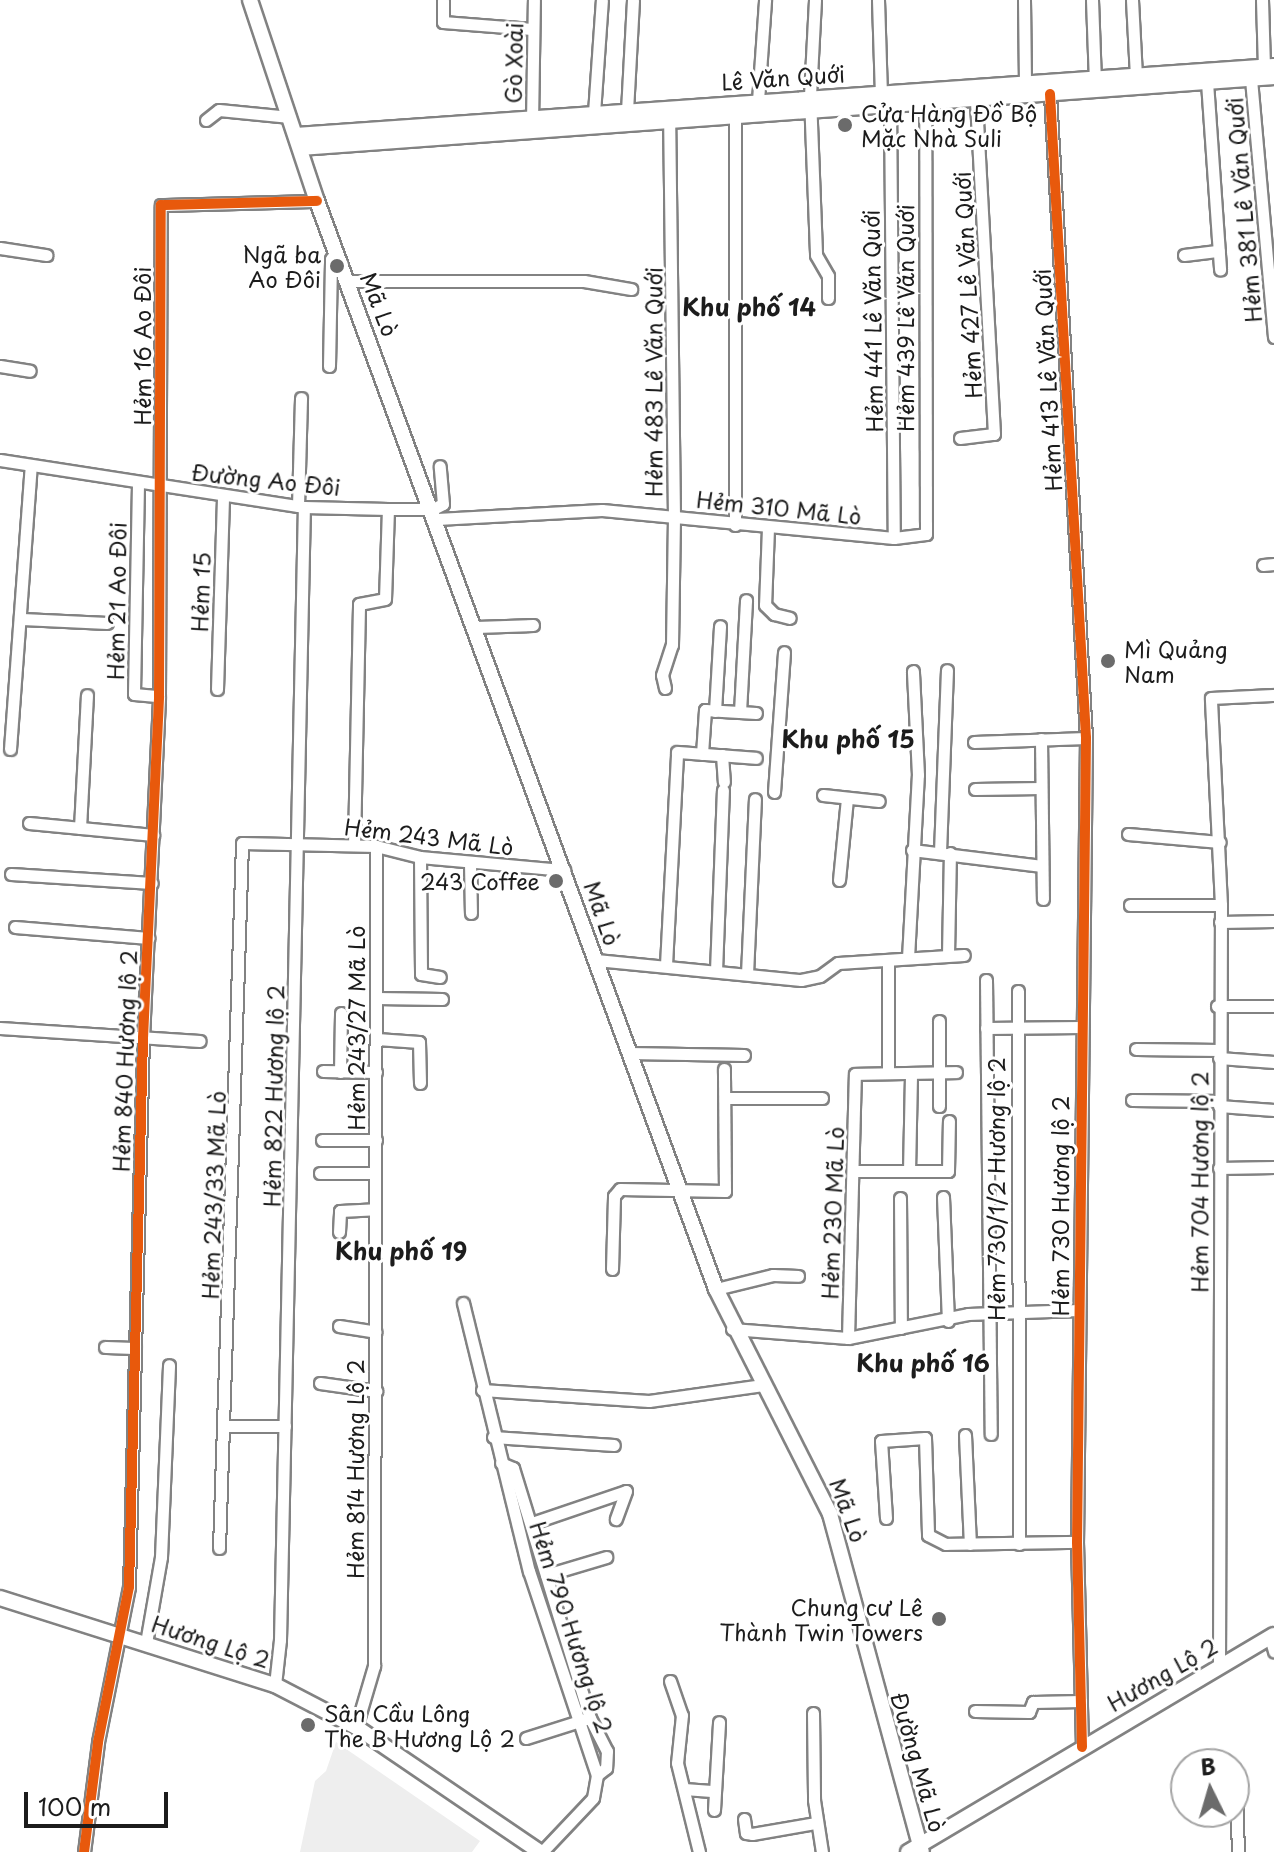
<!DOCTYPE html>
<meta charset="utf-8">
<style>
body{margin:0}
#map{position:relative;width:1274px;height:1852px;overflow:hidden;background:#fff;font-family:"Playpen Sans",sans-serif}
div>[style]{position:absolute}
[style*='--x']{left:calc(var(--x)*1px);top:calc(var(--y)*1px);width:calc(var(--w)*1px);rotate:calc(var(--a)*1deg)}
.built>*{inset:0;background:#eee}
.roads{filter:drop-shadow(2px 0 #828282) drop-shadow(-2px 0 #828282) drop-shadow(0 2px #828282) drop-shadow(0 -2px #828282)}
.minor>*{height:11px;margin:-5.5px;padding:0 5.5px;transform-origin:5.5px;border-radius:5.5px;background:#fff}
.major>*{height:14px;margin:-7px;padding:0 7px;transform-origin:7px;border-radius:7px;background:#fff}
.cycleway>*{height:10px;margin:-5px;padding:0 5px;transform-origin:5px;border-radius:5px;background:#e8590c}
.dots>*{width:22px;height:22px;translate:-50% -50%;box-sizing:border-box;border:4px solid #fff;border-radius:50%}
span{translate:-50% -50%;white-space:nowrap;text-align:center;line-height:1.15;-webkit-text-stroke:6px #fff;paint-order:stroke}
.street-label{font-size:22px;color:#1c1c1c}
.poi-label{font-size:22px;color:#1c1c1c}
.left{translate:0 -50%;text-align:left}
.right{translate:-100% -50%;text-align:right}
.neighbourhood-label{font-size:24px;color:#1c1c1c;font-weight:700}
.north{position:absolute;left:1170px;top:1748px;width:80px;height:80px;box-sizing:border-box;background:#fff;border:2px solid #a4a4a4;border-radius:50%;rotate:355deg;font-size:22px;font-weight:700;line-height:32px;text-align:center;color:#1c1c1c}
.north::after{content:'';display:block;margin:auto;width:28px;height:36px;background:#6b6b6b;clip-path:polygon(50% 0,100% 100%,50% 72%,0 100%)}
.scale{position:absolute;left:24px;top:1792px;width:144px;height:36px;box-sizing:border-box;border:4px solid #1c1c1c;border-top:0;padding-left:10px;font-size:24px;line-height:28px;white-space:nowrap;color:#1c1c1c;-webkit-text-stroke:6px #fff;paint-order:stroke}
</style>
<div id="map">
<div class="built">
<div style="clip-path:polygon(336px 1742px,480px 1841px,472px 1852px,300px 1852px,315px 1781px,326px 1771px)"></div>
</div>
<div class="roads">
<div class="minor">
<div style="--x:443;--y:0;--w:22;--a:90"></div>
<div style="--x:443;--y:22;--w:89;--a:4.5"></div>
<div style="--x:815;--y:0;--w:97;--a:93"></div>
<div style="--x:810;--y:97;--w:158;--a:87.8"></div>
<div style="--x:816;--y:255;--w:24;--a:60"></div>
<div style="--x:828;--y:276;--w:22;--a:90"></div>
<div style="--x:878;--y:0;--w:93;--a:88.2"></div>
<div style="--x:1024;--y:0;--w:85;--a:89.3"></div>
<div style="--x:1092;--y:0;--w:81;--a:87.9"></div>
<div style="--x:1132;--y:0;--w:77;--a:87"></div>
<div style="--x:1262;--y:0;--w:67;--a:88.3"></div>
<div style="--x:1251;--y:79;--w:259;--a:84.9"></div>
<div style="--x:1207;--y:82;--w:188;--a:86"></div>
<div style="--x:1050;--y:94;--w:645;--a:86.8"></div>
<div style="--x:1086;--y:738;--w:804;--a:90.64"></div>
<div style="--x:1077;--y:1542;--w:205;--a:88.6"></div>
<div style="--x:758;--y:101;--w:101;--a:-86"></div>
<div style="--x:890;--y:103;--w:435;--a:89.5"></div>
<div style="--x:627;--y:111;--w:111;--a:-86.9"></div>
<div style="--x:594;--y:113;--w:113;--a:-86"></div>
<div style="--x:206;--y:120;--w:16;--a:-38"></div>
<div style="--x:219;--y:110;--w:71;--a:5.6"></div>
<div style="--x:532;--y:123;--w:123;--a:-89.1"></div>
<div style="--x:0;--y:248;--w:47;--a:8.7"></div>
<div style="--x:1184;--y:255;--w:35;--a:-7"></div>
<div style="--x:348;--y:281;--w:236;--a:0"></div>
<div style="--x:584;--y:281;--w:48;--a:9.7"></div>
<div style="--x:0;--y:366;--w:30;--a:9"></div>
<div style="--x:329;--y:366;--w:107;--a:-88.9"></div>
<div style="--x:331;--y:259;--w:9;--a:-54"></div>
<div style="--x:960;--y:438;--w:34;--a:-7"></div>
<div style="--x:994;--y:434;--w:335;--a:-93.1"></div>
<div style="--x:0;--y:460;--w:308;--a:8.8"></div>
<div style="--x:304;--y:507;--w:84;--a:1.4"></div>
<div style="--x:388;--y:509;--w:45;--a:0"></div>
<div style="--x:433;--y:509;--w:11;--a:-27"></div>
<div style="--x:443;--y:504;--w:38;--a:-95"></div>
<div style="--x:138;--y:484;--w:210;--a:91.1"></div>
<div style="--x:134;--y:694;--w:25;--a:5"></div>
<div style="--x:298;--y:506;--w:108;--a:-88.4"></div>
<div style="--x:437;--y:519;--w:165;--a:-3.1"></div>
<div style="--x:602;--y:510;--w:293;--a:5.5"></div>
<div style="--x:894;--y:538;--w:32;--a:-7"></div>
<div style="--x:926;--y:534;--w:432;--a:-90.1"></div>
<div style="--x:735;--y:525;--w:412;--a:-90"></div>
<div style="--x:768;--y:528;--w:77;--a:92.2"></div>
<div style="--x:765;--y:605;--w:13;--a:45"></div>
<div style="--x:774;--y:614;--w:16;--a:14"></div>
<div style="--x:1263;--y:565;--w:11;--a:-5"></div>
<div style="--x:22;--y:619;--w:85;--a:2.7"></div>
<div style="--x:476;--y:627;--w:57;--a:-2"></div>
<div style="--x:665;--y:688;--w:13;--a:-103"></div>
<div style="--x:662;--y:675;--w:32;--a:-72"></div>
<div style="--x:672;--y:645;--w:128;--a:-89.1"></div>
<div style="--x:674;--y:517;--w:398;--a:-90.7"></div>
<div style="--x:217;--y:689;--w:194;--a:-88.2"></div>
<div style="--x:715;--y:711;--w:85;--a:-86.6"></div>
<div style="--x:740;--y:712;--w:112;--a:-86.9"></div>
<div style="--x:1041;--y:739;--w:160;--a:89.3"></div>
<div style="--x:974;--y:742;--w:112;--a:-2"></div>
<div style="--x:10;--y:749;--w:284;--a:-85.8"></div>
<div style="--x:702;--y:754;--w:44;--a:-86.1"></div>
<div style="--x:705;--y:710;--w:51;--a:3.4"></div>
<div style="--x:722;--y:755;--w:27;--a:86"></div>
<div style="--x:975;--y:789;--w:66;--a:-0.9"></div>
<div style="--x:774;--y:792;--w:140;--a:-85.9"></div>
<div style="--x:823;--y:795;--w:56;--a:6.1"></div>
<div style="--x:29;--y:823;--w:125;--a:5.5"></div>
<div style="--x:80;--y:828;--w:133;--a:-87"></div>
<div style="--x:1128;--y:834;--w:92;--a:5"></div>
<div style="--x:354;--y:845;--w:241;--a:-88.8"></div>
<div style="--x:359;--y:604;--w:26;--a:-11"></div>
<div style="--x:385;--y:599;--w:90;--a:-88.1"></div>
<div style="--x:912;--y:850;--w:131;--a:7"></div>
<div style="--x:940;--y:852;--w:182;--a:-87.8"></div>
<div style="--x:420;--y:857;--w:117;--a:89.5"></div>
<div style="--x:421;--y:974;--w:19;--a:9"></div>
<div style="--x:470;--y:863;--w:50;--a:88.9"></div>
<div style="--x:11;--y:874;--w:141;--a:3.7"></div>
<div style="--x:839;--y:880;--w:82;--a:-84.4"></div>
<div style="--x:1130;--y:905;--w:91;--a:0"></div>
<div style="--x:1220;--y:922;--w:54;--a:-1.1"></div>
<div style="--x:15;--y:927;--w:134;--a:4.7"></div>
<div style="--x:948;--y:955;--w:102;--a:-88.9"></div>
<div style="--x:908;--y:958;--w:183;--a:-86.9"></div>
<div style="--x:918;--y:775;--w:104;--a:-92.8"></div>
<div style="--x:596;--y:960;--w:206;--a:5.6"></div>
<div style="--x:801;--y:980;--w:19;--a:-12"></div>
<div style="--x:820;--y:976;--w:22;--a:-36"></div>
<div style="--x:838;--y:963;--w:126;--a:-3.6"></div>
<div style="--x:888;--y:960;--w:112;--a:90"></div>
<div style="--x:666;--y:965;--w:213;--a:-87"></div>
<div style="--x:677;--y:752;--w:79;--a:4.3"></div>
<div style="--x:716;--y:971;--w:181;--a:-87.8"></div>
<div style="--x:747;--y:974;--w:175;--a:-87.4"></div>
<div style="--x:986;--y:980;--w:454;--a:89.4"></div>
<div style="--x:1018;--y:991;--w:553;--a:89.9"></div>
<div style="--x:377;--y:998;--w:65;--a:0.9"></div>
<div style="--x:1217;--y:1006;--w:57;--a:0"></div>
<div style="--x:0;--y:1028;--w:200;--a:3.7"></div>
<div style="--x:986;--y:1028;--w:95;--a:-0.6"></div>
<div style="--x:377;--y:1039;--w:42;--a:4.1"></div>
<div style="--x:419;--y:1042;--w:41;--a:88.6"></div>
<div style="--x:1136;--y:1049;--w:83;--a:0.7"></div>
<div style="--x:629;--y:1053;--w:115;--a:1"></div>
<div style="--x:1219;--y:1058;--w:55;--a:4.2"></div>
<div style="--x:323;--y:1071;--w:53;--a:1.1"></div>
<div style="--x:340;--y:1072;--w:59;--a:-89"></div>
<div style="--x:725;--y:1098;--w:97;--a:0"></div>
<div style="--x:1132;--y:1100;--w:87;--a:0.7"></div>
<div style="--x:939;--y:1106;--w:85;--a:-90"></div>
<div style="--x:1219;--y:1106;--w:55;--a:4.2"></div>
<div style="--x:322;--y:1140;--w:54;--a:0"></div>
<div style="--x:1219;--y:1168;--w:55;--a:-1"></div>
<div style="--x:854;--y:1171;--w:94;--a:0"></div>
<div style="--x:948;--y:1171;--w:50;--a:-88.9"></div>
<div style="--x:909;--y:1171;--w:97;--a:-88.8"></div>
<div style="--x:320;--y:1173;--w:54;--a:0"></div>
<div style="--x:943;--y:1197;--w:124;--a:87.7"></div>
<div style="--x:900;--y:1198;--w:130;--a:89.6"></div>
<div style="--x:339;--y:1232;--w:21;--a:-87"></div>
<div style="--x:340;--y:1211;--w:35;--a:-3"></div>
<div style="--x:612;--y:1269;--w:73;--a:-88.4"></div>
<div style="--x:614;--y:1196;--w:9;--a:-49"></div>
<div style="--x:620;--y:1189;--w:105;--a:1.1"></div>
<div style="--x:725;--y:1191;--w:122;--a:-90.5"></div>
<div style="--x:716;--y:1289;--w:59;--a:-13.8"></div>
<div style="--x:773;--y:1275;--w:25;--a:2"></div>
<div style="--x:463;--y:1303;--w:276;--a:76.2"></div>
<div style="--x:529;--y:1571;--w:215;--a:71.6"></div>
<div style="--x:597;--y:1775;--w:23;--a:100"></div>
<div style="--x:593;--y:1798;--w:74;--a:133.4"></div>
<div style="--x:339;--y:1326;--w:37;--a:9"></div>
<div style="--x:732;--y:1329;--w:116;--a:4.4"></div>
<div style="--x:848;--y:1338;--w:264;--a:-88.5"></div>
<div style="--x:855;--y:1074;--w:101;--a:-1.1"></div>
<div style="--x:848;--y:1338;--w:122;--a:-11.3"></div>
<div style="--x:968;--y:1314;--w:111;--a:-2.1"></div>
<div style="--x:105;--y:1347;--w:30;--a:2"></div>
<div style="--x:320;--y:1383;--w:57;--a:8.1"></div>
<div style="--x:482;--y:1390;--w:167;--a:3.8"></div>
<div style="--x:649;--y:1401;--w:115;--a:-8"></div>
<div style="--x:227;--y:1426;--w:58;--a:0"></div>
<div style="--x:965;--y:1435;--w:109;--a:87.4"></div>
<div style="--x:493;--y:1437;--w:121;--a:3.8"></div>
<div style="--x:501;--y:1463;--w:13;--a:23"></div>
<div style="--x:513;--y:1468;--w:262;--a:72.9"></div>
<div style="--x:590;--y:1718;--w:37;--a:63"></div>
<div style="--x:607;--y:1751;--w:17;--a:93"></div>
<div style="--x:606;--y:1768;--w:11;--a:142"></div>
<div style="--x:886;--y:1518;--w:77;--a:-93.7"></div>
<div style="--x:881;--y:1441;--w:44;--a:-3.9"></div>
<div style="--x:925;--y:1438;--w:97;--a:88.2"></div>
<div style="--x:928;--y:1535;--w:20;--a:27"></div>
<div style="--x:946;--y:1544;--w:131;--a:-0.9"></div>
<div style="--x:532;--y:1523;--w:99;--a:-18.8"></div>
<div style="--x:626;--y:1491;--w:30;--a:110"></div>
<div style="--x:219;--y:1548;--w:705;--a:-88.13"></div>
<div style="--x:242;--y:843;--w:134;--a:1.3"></div>
<div style="--x:376;--y:846;--w:45;--a:14"></div>
<div style="--x:420;--y:857;--w:145;--a:5.2"></div>
<div style="--x:546;--y:1575;--w:63;--a:-16.7"></div>
<div style="--x:1270;--y:1637;--w:15;--a:74"></div>
<div style="--x:146;--y:1643;--w:87;--a:-80.1"></div>
<div style="--x:161;--y:1557;--w:192;--a:-87.6"></div>
<div style="--x:1219;--y:1666;--w:761;--a:-89.85"></div>
<div style="--x:1221;--y:905;--w:207;--a:-92.8"></div>
<div style="--x:1211;--y:698;--w:63;--a:-2.7"></div>
<div style="--x:670;--y:1681;--w:36;--a:71"></div>
<div style="--x:682;--y:1715;--w:48;--a:95.9"></div>
<div style="--x:677;--y:1763;--w:92;--a:76.1"></div>
<div style="--x:275;--y:1685;--w:45;--a:-83.7"></div>
<div style="--x:280;--y:1640;--w:1133;--a:-88.79"></div>
<div style="--x:975;--y:1711;--w:54;--a:1.1"></div>
<div style="--x:1029;--y:1712;--w:11;--a:-68"></div>
<div style="--x:1033;--y:1702;--w:48;--a:-1.2"></div>
<div style="--x:813;--y:1713;--w:87;--a:89.3"></div>
<div style="--x:814;--y:1800;--w:53;--a:81.3"></div>
<div style="--x:356;--y:1727;--w:64;--a:-73.6"></div>
<div style="--x:374;--y:1666;--w:820;--a:-89.86"></div>
<div style="--x:526;--y:1738;--w:63;--a:-17.6"></div>
<div style="--x:684;--y:1789;--w:31;--a:4"></div>
<div style="--x:1236;--y:1789;--w:63;--a:88.2"></div>
<div style="--x:714;--y:1810;--w:88;--a:-86.7"></div>
<div style="--x:744;--y:1819;--w:14;--a:82"></div>
<div style="--x:746;--y:1833;--w:6;--a:9"></div>
<div style="--x:752;--y:1834;--w:65;--a:-9.8"></div>
<div style="--x:84;--y:1852;--w:111;--a:-82.7"></div>
<div style="--x:98;--y:1742;--w:158;--a:-78.7"></div>
<div style="--x:129;--y:1587;--w:549;--a:-88.54"></div>
<div style="--x:143;--y:1038;--w:342;--a:-87.3"></div>
<div style="--x:159;--y:696;--w:491;--a:-89.8"></div>
<div style="--x:161;--y:205;--w:156;--a:-1.5"></div>
</div>
<div class="major">
<div style="--x:250;--y:0;--w:212;--a:71.6"></div>
<div style="--x:317;--y:201;--w:1159;--a:69.86"></div>
<div style="--x:716;--y:1289;--w:252;--a:63.1"></div>
<div style="--x:830;--y:1514;--w:350;--a:74.8"></div>
<div style="--x:296;--y:135;--w:980;--a:-4.04"></div>
<div style="--x:300;--y:148;--w:977;--a:-4.17"></div>
<div style="--x:0;--y:1598;--w:288;--a:17.6"></div>
<div style="--x:275;--y:1685;--w:91;--a:27.4"></div>
<div style="--x:356;--y:1727;--w:222;--a:34.2"></div>
<div style="--x:908;--y:1852;--w:425;--a:-30.7"></div>
</div>
</div>
<div class="cycleway">
<div style="--x:1050;--y:94;--w:645;--a:86.8"></div>
<div style="--x:1086;--y:738;--w:804;--a:90.64"></div>
<div style="--x:1077;--y:1542;--w:205;--a:88.6"></div>
<div style="--x:84;--y:1852;--w:111;--a:-82.7"></div>
<div style="--x:98;--y:1742;--w:158;--a:-78.7"></div>
<div style="--x:129;--y:1587;--w:549;--a:-88.54"></div>
<div style="--x:143;--y:1038;--w:342;--a:-87.3"></div>
<div style="--x:159;--y:696;--w:491;--a:-89.8"></div>
<div style="--x:161;--y:205;--w:156;--a:-1.5"></div>
</div>
<div class="dots">
<div style="left:845px;top:125px;background:#6b6b6b"></div>
<div style="left:337px;top:266px;background:#6b6b6b"></div>
<div style="left:1108px;top:661px;background:#6b6b6b"></div>
<div style="left:556px;top:881px;background:#6b6b6b"></div>
<div style="left:939px;top:1619px;background:#6b6b6b"></div>
<div style="left:308px;top:1725px;background:#6b6b6b"></div>
</div>
<div class="street-label">
<span style="left:513px;top:63px;rotate:-89deg">Gò Xoài</span>
<span style="left:783px;top:77px;rotate:-4deg">Lê Văn Quới</span>
<span style="left:1243px;top:210px;rotate:-95deg">Hẻm 381 Lê Văn Quới</span>
<span style="left:967px;top:285px;rotate:-93deg">Hẻm 427 Lê Văn Quới</span>
<span style="left:380px;top:304px;rotate:69deg">Mã Lò</span>
<span style="left:905px;top:318px;rotate:-90deg">Hẻm 439 Lê Văn Quới</span>
<span style="left:872px;top:321px;rotate:-91deg">Hẻm 441 Lê Văn Quới</span>
<span style="left:142px;top:346px;rotate:-90deg">Hẻm 16 Ao Đôi</span>
<span style="left:1047px;top:380px;rotate:-93deg">Hẻm 413 Lê Văn Quới</span>
<span style="left:653px;top:382px;rotate:-90deg">Hẻm 483 Lê Văn Quới</span>
<span style="left:266px;top:479px;rotate:6deg">Đường Ao Đôi</span>
<span style="left:779px;top:507px;rotate:6deg">Hẻm 310 Mã Lò</span>
<span style="left:200px;top:592px;rotate:-88deg">Hẻm 15</span>
<span style="left:116px;top:601px;rotate:-89deg">Hẻm 21 Ao Đôi</span>
<span style="left:429px;top:836px;rotate:7deg">Hẻm 243 Mã Lò</span>
<span style="left:603px;top:913px;rotate:71deg">Mã Lò</span>
<span style="left:356px;top:1028px;rotate:-90deg">Hẻm 243/27 Mã Lò</span>
<span style="left:124px;top:1061px;rotate:-88deg">Hẻm 840 Hương lộ 2</span>
<span style="left:273px;top:1096px;rotate:-89deg">Hẻm 822 Hương lộ 2</span>
<span style="left:1199px;top:1182px;rotate:-90deg">Hẻm 704 Hương lộ 2</span>
<span style="left:996px;top:1189px;rotate:-90deg">Hẻm 730/1/2 Hương lộ 2</span>
<span style="left:213px;top:1195px;rotate:-88deg">Hẻm 243/33 Mã Lò</span>
<span style="left:1060px;top:1206px;rotate:-90deg">Hẻm 730 Hương lộ 2</span>
<span style="left:832px;top:1213px;rotate:-88deg">Hẻm 230 Mã Lò</span>
<span style="left:355px;top:1469px;rotate:-90deg">Hẻm 814 Hương Lộ 2</span>
<span style="left:849px;top:1510px;rotate:70deg">Mã Lò</span>
<span style="left:572px;top:1627px;rotate:72deg">Hẻm 790 Hương lộ 2</span>
<span style="left:211px;top:1641px;rotate:18deg">Hương Lộ 2</span>
<span style="left:1162px;top:1674px;rotate:-30deg">Hương Lộ 2</span>
<span style="left:919px;top:1762px;rotate:74deg">Đường Mã Lò</span>
</div>
<div class="poi-label">
<span class="left" style="left:861px;top:125px">Cửa Hàng Đồ Bộ<br>Mặc Nhà Suli</span>
<span class="right" style="left:321px;top:266px">Ngã ba<br>Ao Đôi</span>
<span class="left" style="left:1124px;top:661px">Mì Quảng<br>Nam</span>
<span class="right" style="left:540px;top:881px">243 Coffee</span>
<span class="right" style="left:923px;top:1619px">Chung cư Lê<br>Thành Twin Towers</span>
<span class="left" style="left:324px;top:1725px">Sân Cầu Lông<br>The B Hương Lộ 2</span>
</div>
<div class="neighbourhood-label">
<span style="left:749px;top:307px">Khu phố 14</span>
<span style="left:848px;top:739px">Khu phố 15</span>
<span style="left:401px;top:1251px">Khu phố 19</span>
<span style="left:923px;top:1363px">Khu phố 16</span>
</div>
<div class="north">B</div>
<div class="scale">100 m</div>
</div>
